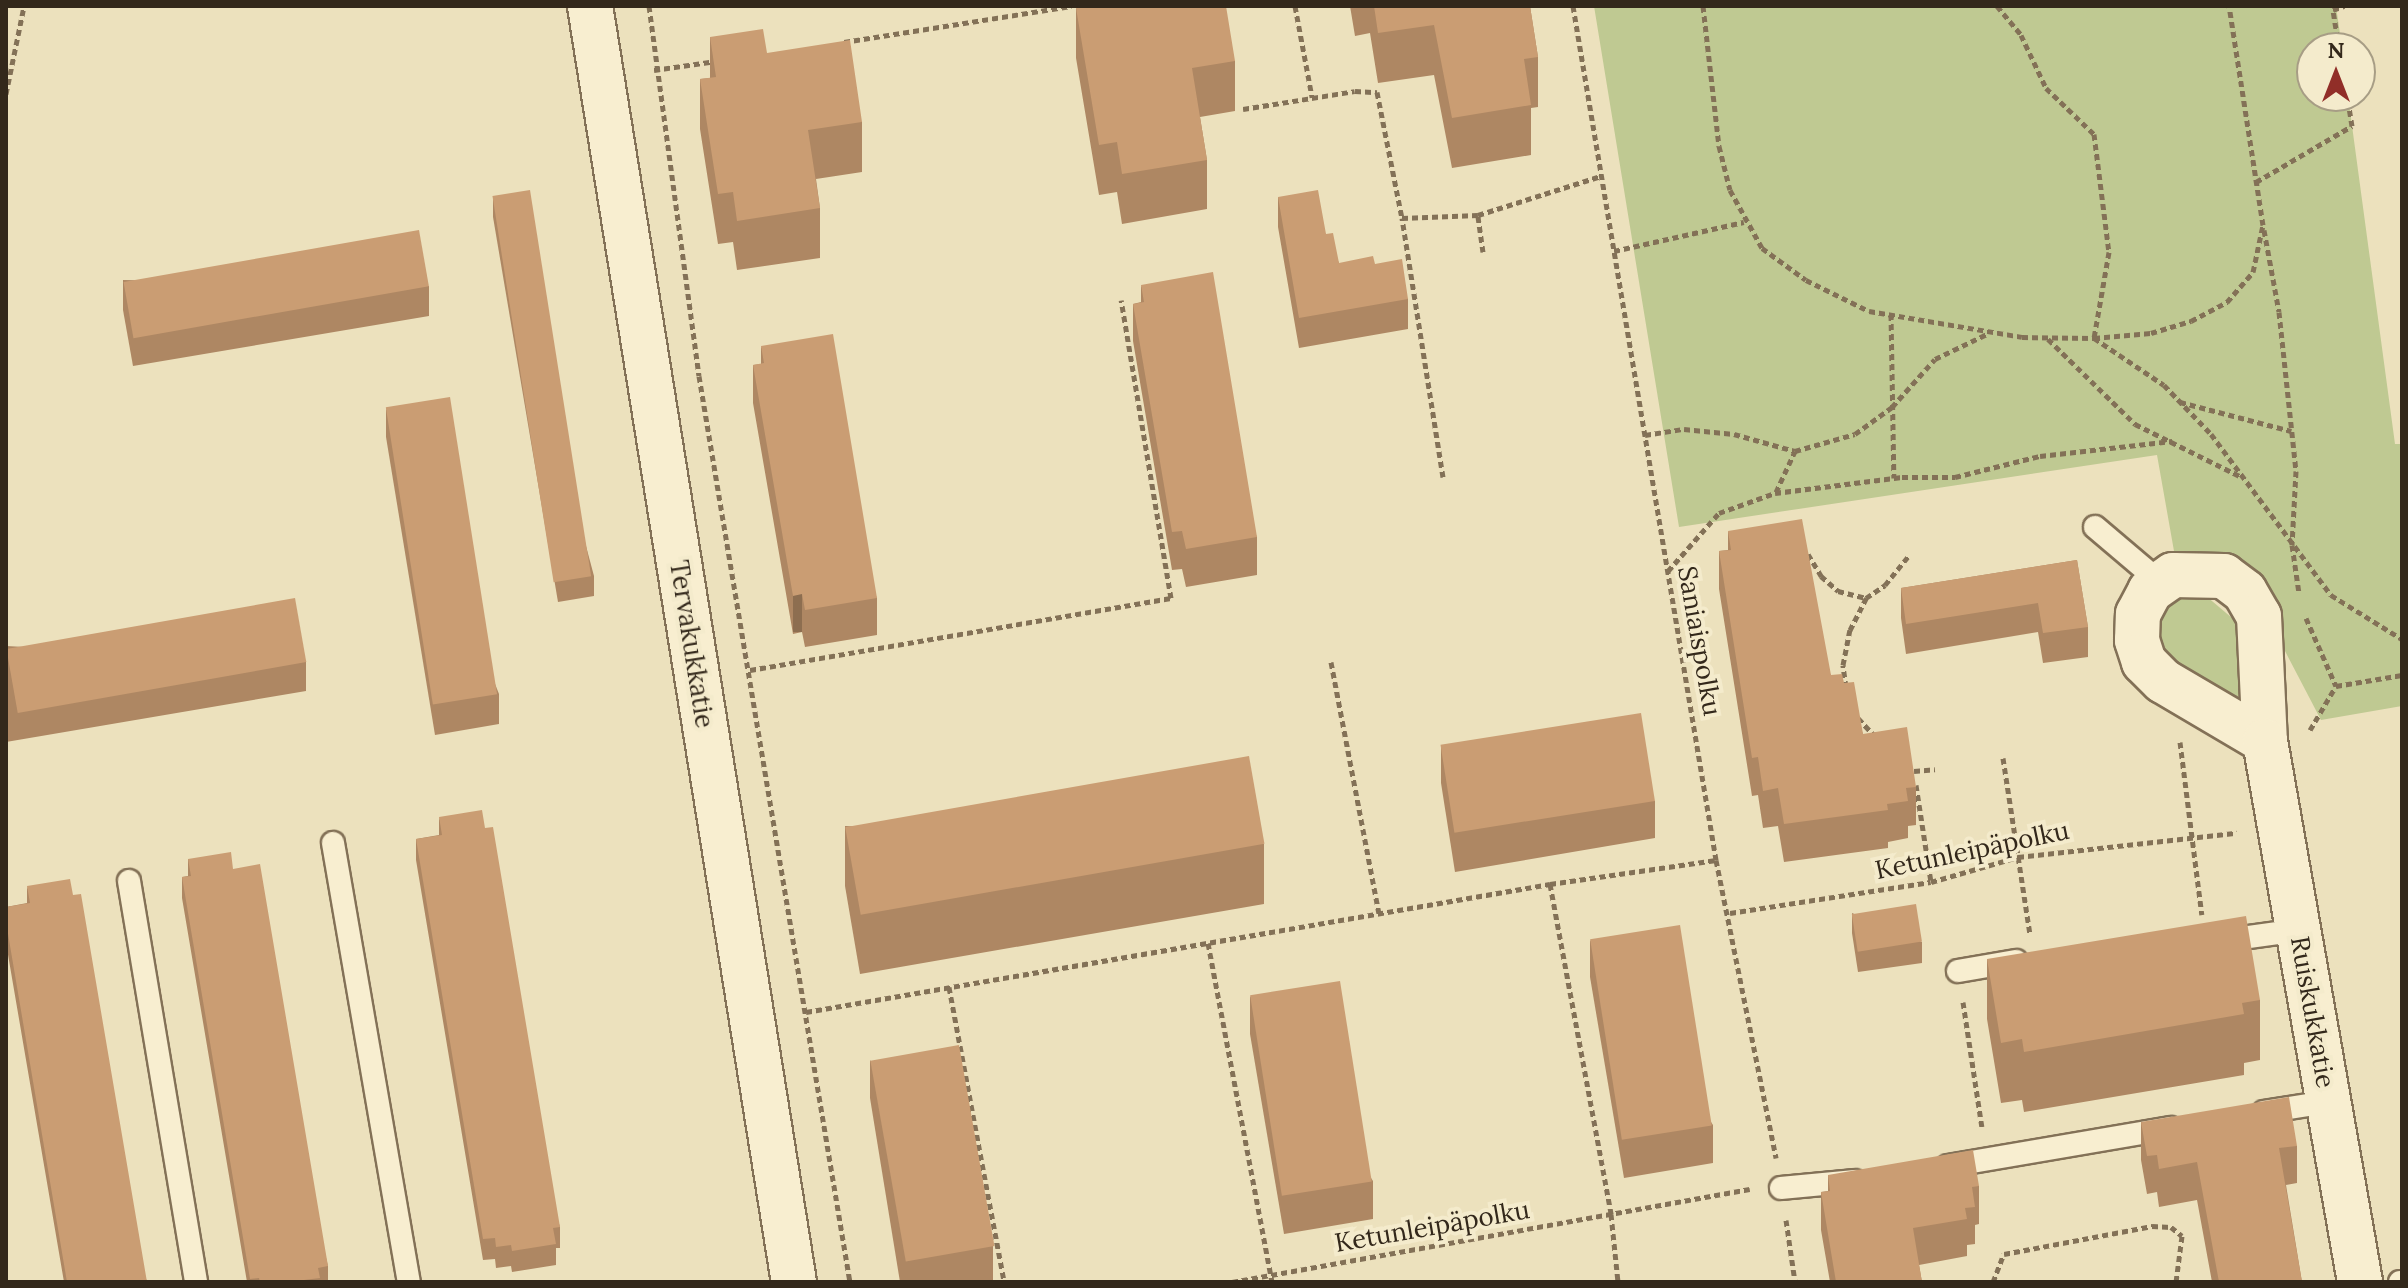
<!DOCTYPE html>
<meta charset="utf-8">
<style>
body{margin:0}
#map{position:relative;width:2408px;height:1288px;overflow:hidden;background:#ece1bd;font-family:Lora,serif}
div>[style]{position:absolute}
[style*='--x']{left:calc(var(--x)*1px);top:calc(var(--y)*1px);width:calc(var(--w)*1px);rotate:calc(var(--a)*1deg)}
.green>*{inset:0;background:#bfc992}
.path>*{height:5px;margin-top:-2.5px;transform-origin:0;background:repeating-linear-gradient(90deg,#837157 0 6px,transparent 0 10px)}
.roads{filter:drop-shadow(2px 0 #837157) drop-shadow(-2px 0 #837157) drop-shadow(0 2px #837157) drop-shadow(0 -2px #837157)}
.lane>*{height:22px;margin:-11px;padding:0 11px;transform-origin:11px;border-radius:11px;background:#f8eed0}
.street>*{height:44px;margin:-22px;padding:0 22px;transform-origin:22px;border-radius:22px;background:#f8eed0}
.wall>*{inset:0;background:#ae8763}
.shaded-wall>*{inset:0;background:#8d6e50;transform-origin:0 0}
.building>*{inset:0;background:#ca9d73;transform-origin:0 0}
span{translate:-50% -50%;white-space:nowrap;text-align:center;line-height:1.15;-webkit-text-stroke:8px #f4ebcc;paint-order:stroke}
.street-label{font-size:26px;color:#33281b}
.frame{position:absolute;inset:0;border:8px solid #33281b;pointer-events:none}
.north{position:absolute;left:2296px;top:32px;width:80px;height:80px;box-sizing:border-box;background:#f4ebcc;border:2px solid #a79d85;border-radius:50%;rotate:0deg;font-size:22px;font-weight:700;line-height:32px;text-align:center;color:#33281b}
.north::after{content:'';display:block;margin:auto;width:28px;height:36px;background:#912e28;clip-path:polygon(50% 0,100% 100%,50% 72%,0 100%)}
</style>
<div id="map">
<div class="green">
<div style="clip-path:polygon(1594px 6px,2336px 6px,2342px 48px,2312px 48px,2312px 96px,2348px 96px,2395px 444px,2402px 444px,2402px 706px,2321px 720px,2238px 561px,2218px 553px,2174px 551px,2157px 455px,1679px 527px)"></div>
<div style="clip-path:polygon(2206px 596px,2238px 623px,2243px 700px,2172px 662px,2162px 651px,2159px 630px,2167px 604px,2178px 597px)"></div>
</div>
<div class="path">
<div style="--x:649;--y:6;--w:373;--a:82.3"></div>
<div style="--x:699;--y:376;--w:918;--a:80.54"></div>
<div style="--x:1295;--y:6;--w:93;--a:79.4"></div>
<div style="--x:1573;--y:6;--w:866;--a:80.49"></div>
<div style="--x:1716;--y:860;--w:304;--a:78.6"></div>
<div style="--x:1703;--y:6;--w:141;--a:83.5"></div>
<div style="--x:1719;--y:146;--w:45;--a:76"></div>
<div style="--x:1730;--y:190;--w:66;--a:61.1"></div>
<div style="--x:1762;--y:248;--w:54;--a:36"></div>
<div style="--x:1806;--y:280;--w:70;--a:26.2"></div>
<div style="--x:1869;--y:311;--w:155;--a:9.6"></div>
<div style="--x:2022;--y:337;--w:72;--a:0.8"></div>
<div style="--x:2094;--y:338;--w:57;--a:-5"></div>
<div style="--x:2151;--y:333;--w:42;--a:-16.7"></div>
<div style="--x:2191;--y:321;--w:41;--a:-27.8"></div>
<div style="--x:2227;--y:302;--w:40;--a:-49"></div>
<div style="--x:2253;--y:272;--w:48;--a:-78"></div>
<div style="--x:2263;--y:225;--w:222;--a:-98.8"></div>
<div style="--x:1997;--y:6;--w:38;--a:50"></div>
<div style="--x:2021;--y:35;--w:59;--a:64.7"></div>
<div style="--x:2046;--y:88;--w:66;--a:43.8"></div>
<div style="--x:2094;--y:134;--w:119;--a:82.8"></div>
<div style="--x:2109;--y:252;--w:87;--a:99.9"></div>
<div style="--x:2094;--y:338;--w:84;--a:33.9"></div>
<div style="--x:2164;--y:385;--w:68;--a:46.2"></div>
<div style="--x:2211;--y:434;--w:201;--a:53.3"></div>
<div style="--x:2331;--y:595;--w:84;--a:31.8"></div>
<div style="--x:844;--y:42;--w:230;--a:-9"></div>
<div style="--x:2339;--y:48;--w:38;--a:-99"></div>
<div style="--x:2333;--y:10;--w:12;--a:-20"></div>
<div style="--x:654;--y:70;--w:63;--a:-8.3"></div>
<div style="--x:6;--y:94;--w:90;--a:-78.4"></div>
<div style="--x:1243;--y:109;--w:113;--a:-9.1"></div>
<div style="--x:1355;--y:91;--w:22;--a:3"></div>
<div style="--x:1377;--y:92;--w:128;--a:78.8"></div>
<div style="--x:2256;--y:182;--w:111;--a:-30.3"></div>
<div style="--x:2352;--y:126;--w:30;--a:-99"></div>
<div style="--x:2264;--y:230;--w:83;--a:79.6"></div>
<div style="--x:2279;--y:312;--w:160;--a:83.9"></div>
<div style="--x:2296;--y:471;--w:74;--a:93.1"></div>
<div style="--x:2292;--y:545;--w:49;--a:81.7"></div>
<div style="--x:1614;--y:251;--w:133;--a:-12.6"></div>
<div style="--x:1483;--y:252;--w:37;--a:-98"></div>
<div style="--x:1478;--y:215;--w:129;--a:-17.6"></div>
<div style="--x:1891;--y:314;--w:164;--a:89"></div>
<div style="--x:2048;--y:339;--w:122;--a:44.3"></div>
<div style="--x:2135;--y:424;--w:119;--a:26.4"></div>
<div style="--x:2180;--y:402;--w:115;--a:14.6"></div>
<div style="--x:1645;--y:435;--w:39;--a:-9"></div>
<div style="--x:1684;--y:429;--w:50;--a:5.7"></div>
<div style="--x:1734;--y:434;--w:63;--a:15.6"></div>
<div style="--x:1443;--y:477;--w:262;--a:-99"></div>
<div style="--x:1402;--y:218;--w:76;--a:-2.3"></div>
<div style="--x:1776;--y:492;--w:45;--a:-65.1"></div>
<div style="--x:1795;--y:451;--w:62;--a:-15.8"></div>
<div style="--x:1855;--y:434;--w:46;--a:-36.1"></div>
<div style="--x:1892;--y:407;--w:64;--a:-48.1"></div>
<div style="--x:1935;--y:359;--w:60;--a:-25.7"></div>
<div style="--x:1808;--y:554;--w:26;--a:59"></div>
<div style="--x:1821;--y:576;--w:23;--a:41"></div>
<div style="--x:1838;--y:591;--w:29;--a:14"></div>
<div style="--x:1668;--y:571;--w:77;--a:-48.7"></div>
<div style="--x:1719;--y:513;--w:59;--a:-19.7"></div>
<div style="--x:1775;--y:493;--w:128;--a:-7.2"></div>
<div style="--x:1902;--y:477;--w:53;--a:0"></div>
<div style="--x:1955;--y:477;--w:88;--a:-13.9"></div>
<div style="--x:2040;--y:456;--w:133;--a:-6.5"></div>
<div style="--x:2306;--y:618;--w:74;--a:66.2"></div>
<div style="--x:1331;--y:662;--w:257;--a:79.2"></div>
<div style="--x:750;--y:670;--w:427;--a:-9.7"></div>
<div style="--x:1171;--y:598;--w:302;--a:-99.5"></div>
<div style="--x:2336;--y:686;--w:67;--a:-9.5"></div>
<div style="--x:1846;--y:687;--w:22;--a:-98"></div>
<div style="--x:1843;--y:665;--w:36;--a:-79"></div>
<div style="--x:1850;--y:630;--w:36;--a:-63"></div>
<div style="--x:1866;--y:598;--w:23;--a:-34"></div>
<div style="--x:1885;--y:585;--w:38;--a:-51"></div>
<div style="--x:1858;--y:718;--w:26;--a:47"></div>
<div style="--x:2310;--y:730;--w:51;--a:-59.4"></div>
<div style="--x:2180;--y:742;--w:174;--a:82.8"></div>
<div style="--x:2003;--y:758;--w:178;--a:81.3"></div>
<div style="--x:1914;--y:771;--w:21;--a:-5"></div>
<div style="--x:1916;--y:785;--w:98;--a:81.2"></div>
<div style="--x:1550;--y:884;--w:168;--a:-8.2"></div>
<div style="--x:1730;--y:913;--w:203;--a:-8.8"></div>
<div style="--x:1931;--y:882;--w:91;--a:-16"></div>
<div style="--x:2018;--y:857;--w:220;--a:-6.3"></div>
<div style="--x:1208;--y:943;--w:345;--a:79.3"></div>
<div style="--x:949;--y:987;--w:300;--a:79.4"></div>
<div style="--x:1963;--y:1002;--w:126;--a:81.4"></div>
<div style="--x:806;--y:1012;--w:755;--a:-9.76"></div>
<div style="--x:1550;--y:884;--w:336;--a:79.5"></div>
<div style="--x:1611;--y:1214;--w:68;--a:84.1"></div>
<div style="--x:1786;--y:1220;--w:63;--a:81.7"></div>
<div style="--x:1232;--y:1282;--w:526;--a:-10.18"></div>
<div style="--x:1993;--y:1282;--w:30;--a:-69"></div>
<div style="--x:2004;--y:1254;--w:151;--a:-10.7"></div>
<div style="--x:2152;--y:1226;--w:19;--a:3"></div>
<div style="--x:2171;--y:1227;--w:14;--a:39"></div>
<div style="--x:2182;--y:1236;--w:46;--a:97.4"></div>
</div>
<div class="roads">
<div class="lane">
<div style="--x:2095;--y:527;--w:87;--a:40.3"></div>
<div style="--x:333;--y:843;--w:446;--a:80.2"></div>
<div style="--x:129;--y:881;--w:407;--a:80.5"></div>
<div style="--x:2220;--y:941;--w:80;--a:-7.9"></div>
<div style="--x:1958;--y:971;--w:59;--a:-9.8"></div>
<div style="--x:2264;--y:1112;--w:65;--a:-8.9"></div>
<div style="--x:1948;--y:1166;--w:226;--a:-9.7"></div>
<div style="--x:1781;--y:1188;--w:74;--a:-5.4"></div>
<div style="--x:2400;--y:1282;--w:2;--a:0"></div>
</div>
<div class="street">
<div style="--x:590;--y:6;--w:1292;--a:80.92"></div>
<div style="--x:2265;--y:741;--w:118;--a:-149.5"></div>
<div style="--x:2163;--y:681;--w:27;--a:-135"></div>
<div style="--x:2144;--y:662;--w:23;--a:-108"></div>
<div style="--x:2137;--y:640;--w:26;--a:-88"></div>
<div style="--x:2138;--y:614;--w:26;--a:-62"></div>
<div style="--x:2150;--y:591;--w:28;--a:-35"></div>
<div style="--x:2173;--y:575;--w:51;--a:1.1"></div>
<div style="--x:2224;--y:576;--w:26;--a:37"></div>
<div style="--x:2245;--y:592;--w:28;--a:60"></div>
<div style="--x:2259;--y:616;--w:125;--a:87.3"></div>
<div style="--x:2265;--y:741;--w:549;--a:80.04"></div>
</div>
</div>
<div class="wall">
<div style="clip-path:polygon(1350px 6px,1530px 6px,1538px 57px,1538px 107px,1531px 108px,1531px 155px,1452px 168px,1434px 75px,1378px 83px,1370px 33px,1355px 36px)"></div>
<div style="clip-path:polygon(1076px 8px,1235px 61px,1235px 111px,1200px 117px,1207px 160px,1207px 209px,1122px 224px,1117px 192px,1099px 195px,1076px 58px)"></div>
<div style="clip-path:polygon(710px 37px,767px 53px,862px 122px,862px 172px,816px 179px,820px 208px,820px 258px,737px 270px,733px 242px,718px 244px,700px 129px,700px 79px,710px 78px)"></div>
<div style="clip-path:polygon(493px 197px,594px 576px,594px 596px,558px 602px,493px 217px)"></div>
<div style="clip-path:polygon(1278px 197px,1326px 234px,1339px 263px,1375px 264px,1408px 299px,1408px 329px,1299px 348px,1278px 227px)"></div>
<div style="clip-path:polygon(123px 280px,429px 286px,429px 316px,133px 366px,123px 310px)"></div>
<div style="clip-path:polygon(1141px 285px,1257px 537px,1257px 575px,1186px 587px,1182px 569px,1172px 570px,1133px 341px,1133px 304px,1141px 302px)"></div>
<div style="clip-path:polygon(761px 346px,877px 598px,877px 635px,805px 647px,802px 632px,793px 634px,753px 403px,753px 365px,761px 364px)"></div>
<div style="clip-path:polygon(386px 408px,499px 694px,499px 724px,435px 735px,386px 437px)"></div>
<div style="clip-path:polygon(1728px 531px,1831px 675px,1844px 683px,1863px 734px,1916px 787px,1916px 825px,1908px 826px,1908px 838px,1888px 842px,1888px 848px,1784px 862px,1778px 826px,1763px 828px,1758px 795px,1752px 796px,1719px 589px,1719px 551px,1728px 550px)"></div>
<div style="clip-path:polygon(2077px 560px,2088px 627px,2088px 657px,2043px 663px,2038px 632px,1906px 654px,1901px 618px,1901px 588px)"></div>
<div style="clip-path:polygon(6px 646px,306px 662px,306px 691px,6px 742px)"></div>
<div style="clip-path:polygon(1441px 745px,1655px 801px,1655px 838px,1455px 872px,1441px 783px)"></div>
<div style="clip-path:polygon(439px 817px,560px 1227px,560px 1248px,556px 1248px,556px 1265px,512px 1272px,511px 1266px,496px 1268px,495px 1259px,483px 1260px,416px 860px,416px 839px,439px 835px)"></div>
<div style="clip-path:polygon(845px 826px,1264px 844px,1264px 904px,860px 974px,845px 886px)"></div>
<div style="clip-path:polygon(188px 859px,233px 869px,328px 1266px,328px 1282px,247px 1282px,182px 898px,182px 877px,188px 876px)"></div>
<div style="clip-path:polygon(27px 886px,147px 1282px,64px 1282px,6px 943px,6px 907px,27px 903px)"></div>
<div style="clip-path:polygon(1852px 913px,1922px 942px,1922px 963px,1858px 972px,1852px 933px)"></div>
<div style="clip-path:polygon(1590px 940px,1713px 1125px,1713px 1163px,1624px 1178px,1590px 977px)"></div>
<div style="clip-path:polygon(1987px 959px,2260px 1000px,2260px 1060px,2244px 1063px,2244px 1075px,2024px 1112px,2022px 1100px,2001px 1103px,1987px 1019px)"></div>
<div style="clip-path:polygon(1250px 996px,1373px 1181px,1373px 1219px,1284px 1234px,1250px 1034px)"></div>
<div style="clip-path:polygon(870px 1060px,993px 1246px,993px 1282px,900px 1282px,870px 1098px)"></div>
<div style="clip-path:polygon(2141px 1122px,2297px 1146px,2297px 1183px,2286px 1185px,2302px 1282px,2212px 1282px,2197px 1200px,2159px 1207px,2157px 1192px,2147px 1194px,2141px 1160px)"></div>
<div style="clip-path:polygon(1828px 1175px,1979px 1186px,1979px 1224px,1975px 1225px,1975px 1244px,1967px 1245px,1967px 1256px,1919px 1265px,1922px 1282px,1830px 1282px,1821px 1230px,1821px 1192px,1828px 1191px)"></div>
</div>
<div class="shaded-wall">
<div style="left:802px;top:594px;width:38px;height:9px;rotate:90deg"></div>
</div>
<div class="building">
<div style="clip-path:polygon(1087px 6px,1226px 6px,1235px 61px,1192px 68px,1207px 160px,1122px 174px,1117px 142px,1099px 145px,1076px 8px)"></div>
<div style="clip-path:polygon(1374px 6px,1530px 6px,1538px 57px,1524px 59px,1531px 105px,1452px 118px,1434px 25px,1378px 33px)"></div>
<div style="clip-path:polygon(763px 29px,767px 53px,850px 40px,862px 122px,808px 130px,820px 208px,737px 221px,733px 192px,718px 194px,700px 79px,716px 77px,710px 37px)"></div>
<div style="left:530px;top:190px;width:391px;height:38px;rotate:81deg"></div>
<div style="clip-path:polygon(1318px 190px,1326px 234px,1333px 233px,1339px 263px,1373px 256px,1375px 264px,1402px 259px,1408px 299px,1299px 318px,1278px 197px)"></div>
<div style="left:419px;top:230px;width:57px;height:300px;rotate:80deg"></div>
<div style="clip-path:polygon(1213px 272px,1257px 537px,1186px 549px,1182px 531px,1172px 532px,1133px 304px,1144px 302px,1141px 285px)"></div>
<div style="clip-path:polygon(833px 334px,877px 598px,805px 610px,802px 594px,793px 596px,753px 365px,764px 363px,761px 346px)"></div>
<div style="left:450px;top:397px;width:301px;height:65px;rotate:81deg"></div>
<div style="clip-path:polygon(1802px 519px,1831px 675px,1842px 674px,1844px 683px,1854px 682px,1863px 734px,1907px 727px,1916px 787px,1906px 788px,1908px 801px,1887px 804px,1888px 810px,1784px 824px,1778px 788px,1763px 791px,1758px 757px,1752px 758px,1719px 551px,1731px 550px,1728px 531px)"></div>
<div style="clip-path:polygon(2077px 560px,2088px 627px,2043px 633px,2038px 603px,1906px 624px,1901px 588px)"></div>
<div style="left:295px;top:598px;width:65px;height:293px;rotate:80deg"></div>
<div style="left:1641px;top:713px;width:89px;height:203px;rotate:81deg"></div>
<div style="left:1249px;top:756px;width:89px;height:410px;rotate:80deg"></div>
<div style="clip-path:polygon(482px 810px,485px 828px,493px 827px,560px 1227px,553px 1228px,556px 1244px,512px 1251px,511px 1245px,496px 1247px,495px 1238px,483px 1239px,416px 839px,442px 835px,439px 817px)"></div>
<div style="clip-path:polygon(231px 852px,233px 869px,260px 864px,328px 1266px,318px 1268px,320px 1278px,304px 1280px,304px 1282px,260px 1282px,259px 1278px,250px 1279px,182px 877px,191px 876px,188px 859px)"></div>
<div style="clip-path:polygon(70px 879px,73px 895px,81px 894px,147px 1282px,67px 1282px,6px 922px,6px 907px,30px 903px,27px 886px)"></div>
<div style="left:1916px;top:904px;width:38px;height:65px;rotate:81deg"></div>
<div style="clip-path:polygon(2246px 916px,2260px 1000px,2242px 1003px,2244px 1014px,2024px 1052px,2022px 1039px,2001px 1043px,1987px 959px)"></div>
<div style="left:1680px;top:925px;width:203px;height:91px;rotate:81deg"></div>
<div style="left:1340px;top:981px;width:203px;height:91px;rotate:81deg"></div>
<div style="left:959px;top:1045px;width:204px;height:90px;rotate:80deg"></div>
<div style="clip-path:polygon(2289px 1097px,2297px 1146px,2279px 1148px,2302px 1282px,2219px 1282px,2197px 1162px,2159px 1169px,2157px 1155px,2147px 1156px,2141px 1122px)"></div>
<div style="clip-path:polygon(1973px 1150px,1979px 1186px,1972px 1187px,1975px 1207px,1965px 1208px,1967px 1219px,1913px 1228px,1922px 1282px,1836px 1282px,1821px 1192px,1830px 1191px,1828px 1175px)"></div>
</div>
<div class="street-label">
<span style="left:1700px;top:641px;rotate:80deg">Saniaispolku</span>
<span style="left:692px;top:644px;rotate:81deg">Tervakukkatie</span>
<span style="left:1972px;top:850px;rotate:-12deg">Ketunleipäpolku</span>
<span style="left:2313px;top:1012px;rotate:80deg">Ruiskukkatie</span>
<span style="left:1432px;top:1226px;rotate:-10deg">Ketunleipäpolku</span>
</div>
<div class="frame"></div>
<div class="north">N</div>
</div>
